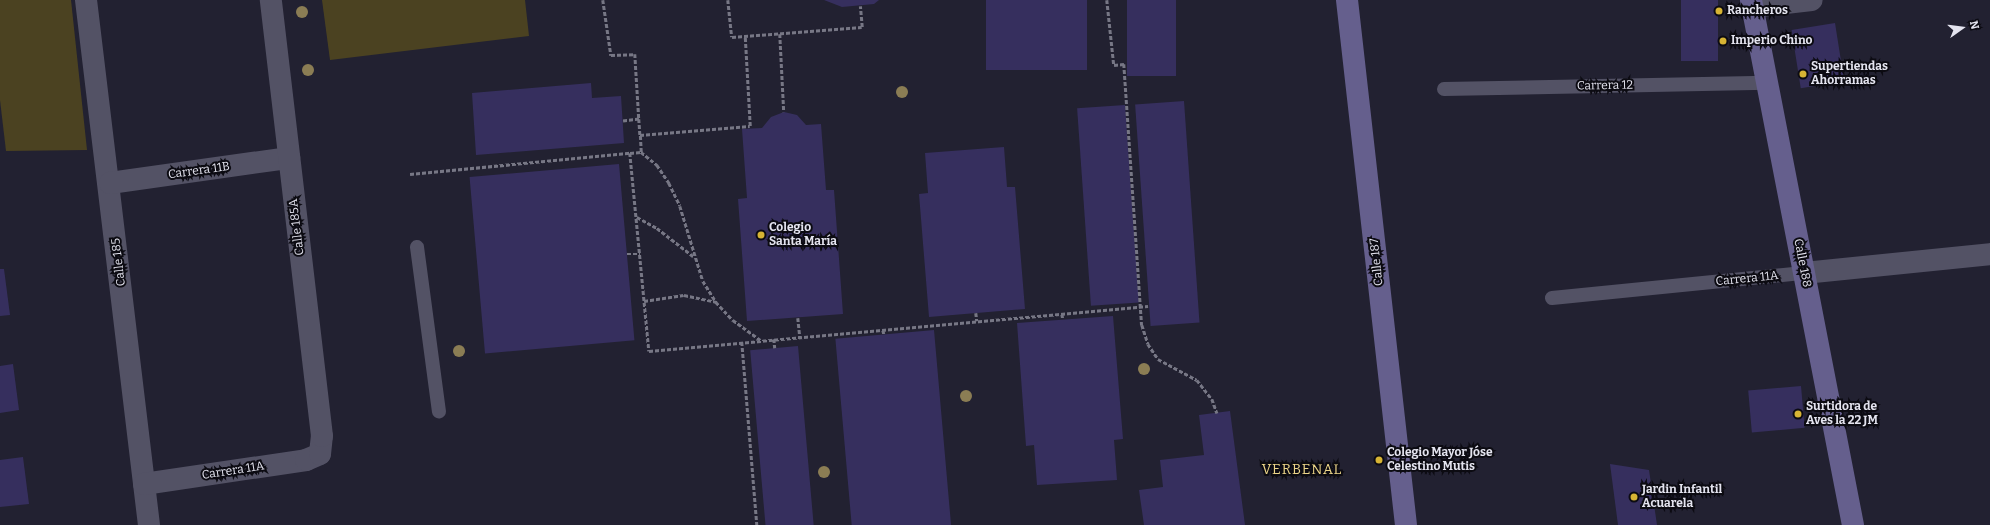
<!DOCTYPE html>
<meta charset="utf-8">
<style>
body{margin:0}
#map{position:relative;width:1990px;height:525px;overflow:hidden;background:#222131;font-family:Bitter,serif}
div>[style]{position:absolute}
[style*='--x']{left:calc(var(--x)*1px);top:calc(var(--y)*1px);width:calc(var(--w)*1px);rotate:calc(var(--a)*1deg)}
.green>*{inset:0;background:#4b4221}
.building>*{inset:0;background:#362f5e;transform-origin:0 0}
.path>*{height:2.5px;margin-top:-1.25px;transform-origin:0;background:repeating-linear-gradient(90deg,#777785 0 4px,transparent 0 6px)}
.lane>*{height:14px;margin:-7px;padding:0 7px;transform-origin:7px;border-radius:7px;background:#535265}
.street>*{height:22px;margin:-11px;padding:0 11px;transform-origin:11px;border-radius:11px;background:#535265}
.secondary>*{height:22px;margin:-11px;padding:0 11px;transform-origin:11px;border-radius:11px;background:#655f8d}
.trees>*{width:12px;height:12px;margin:-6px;border-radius:50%;background:#8b7d54}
.dots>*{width:11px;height:11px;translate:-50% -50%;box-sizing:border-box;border:2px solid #0c0b12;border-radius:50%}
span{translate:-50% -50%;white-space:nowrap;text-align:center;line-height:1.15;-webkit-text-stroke:4px #0c0b12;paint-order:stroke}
.poi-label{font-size:12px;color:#e4e4ef;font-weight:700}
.left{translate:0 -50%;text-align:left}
.street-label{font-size:12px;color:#e4e4ef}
.quarter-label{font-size:14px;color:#edd689;letter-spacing:1px}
.north{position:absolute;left:1942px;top:8px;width:40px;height:40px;-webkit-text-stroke:3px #0c0b12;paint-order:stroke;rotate:76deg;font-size:11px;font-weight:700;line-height:16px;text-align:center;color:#e4e4ef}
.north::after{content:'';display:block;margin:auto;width:14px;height:18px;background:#e4e4ef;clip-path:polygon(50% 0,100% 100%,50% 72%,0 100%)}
</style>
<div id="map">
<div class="green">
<div style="clip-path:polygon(0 0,71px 0,87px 150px,6px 151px,0 100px)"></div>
<div style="clip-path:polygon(322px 0,525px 0,529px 36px,330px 60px)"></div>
</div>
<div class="building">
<div style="clip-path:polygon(824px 0,879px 0,874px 4px,842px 7px)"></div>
<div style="left:986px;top:0;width:101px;height:70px"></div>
<div style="left:1127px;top:0;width:49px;height:76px"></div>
<div style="left:1681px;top:0;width:37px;height:61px"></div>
<div style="left:1835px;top:23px;width:59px;height:44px;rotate:81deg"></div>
<div style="clip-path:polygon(591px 83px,592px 98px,621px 96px,624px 143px,476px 155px,472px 93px)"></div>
<div style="left:1184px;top:101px;width:222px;height:49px;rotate:86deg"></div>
<div style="left:1125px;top:105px;width:198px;height:48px;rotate:86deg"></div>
<div style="clip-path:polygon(784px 112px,797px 115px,806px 125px,821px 124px,826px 190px,834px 190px,843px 314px,747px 321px,738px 199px,747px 198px,742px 129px,762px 128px,771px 117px)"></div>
<div style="clip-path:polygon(1004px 147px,1007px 187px,1015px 187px,1025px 309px,929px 317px,919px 194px,928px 193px,925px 153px)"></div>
<div style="left:619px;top:164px;width:177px;height:150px;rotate:85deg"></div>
<div style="clip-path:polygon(0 269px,4px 269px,10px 315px,0 316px)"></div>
<div style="clip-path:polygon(1113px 316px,1123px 439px,1114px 440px,1117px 480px,1037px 485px,1034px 445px,1026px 446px,1017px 323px)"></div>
<div style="left:934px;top:330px;width:196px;height:99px;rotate:85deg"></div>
<div style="left:798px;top:346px;width:180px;height:48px;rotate:85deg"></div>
<div style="clip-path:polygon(13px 364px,19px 410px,0 413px,0 366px)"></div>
<div style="left:1801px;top:386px;width:42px;height:53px;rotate:85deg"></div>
<div style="clip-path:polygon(1230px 411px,1245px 525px,1144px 525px,1139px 490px,1163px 487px,1160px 460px,1204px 455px,1199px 415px)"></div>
<div style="clip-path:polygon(23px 457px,29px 504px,0 507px,0 460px)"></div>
<div style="clip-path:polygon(1610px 464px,1649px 470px,1657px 525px,1618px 525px)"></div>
</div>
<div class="path">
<div style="--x:603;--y:0;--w:56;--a:81.7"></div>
<div style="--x:611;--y:55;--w:24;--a:-2"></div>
<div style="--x:635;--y:54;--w:65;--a:86.5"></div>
<div style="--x:639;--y:119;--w:16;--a:173"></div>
<div style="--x:728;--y:0;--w:37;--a:84"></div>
<div style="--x:732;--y:37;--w:130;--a:-4.4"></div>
<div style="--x:862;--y:27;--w:21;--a:-95"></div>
<div style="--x:1107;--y:0;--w:65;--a:83.9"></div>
<div style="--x:1114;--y:65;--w:10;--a:-6"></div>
<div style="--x:1124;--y:64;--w:262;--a:86.1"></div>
<div style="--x:1142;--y:325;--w:20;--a:72"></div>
<div style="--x:1148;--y:344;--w:18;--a:56"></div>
<div style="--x:1158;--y:359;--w:44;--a:28.3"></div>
<div style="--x:1197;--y:380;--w:24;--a:52"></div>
<div style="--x:1212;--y:399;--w:15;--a:70"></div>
<div style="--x:780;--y:34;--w:78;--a:87.1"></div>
<div style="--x:639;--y:119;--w:16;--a:86"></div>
<div style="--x:640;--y:135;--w:110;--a:-4.7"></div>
<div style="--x:750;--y:126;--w:90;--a:-93.2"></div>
<div style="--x:641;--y:152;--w:21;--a:39"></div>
<div style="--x:657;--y:165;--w:22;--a:56"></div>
<div style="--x:669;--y:183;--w:25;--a:64"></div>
<div style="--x:680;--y:206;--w:78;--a:73"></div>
<div style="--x:703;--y:281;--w:25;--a:58"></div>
<div style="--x:716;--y:302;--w:25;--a:47"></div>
<div style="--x:733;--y:320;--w:34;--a:36"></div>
<div style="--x:630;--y:153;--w:11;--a:-5"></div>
<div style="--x:641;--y:152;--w:17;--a:-93"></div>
<div style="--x:410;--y:174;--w:221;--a:-5.5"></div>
<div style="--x:630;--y:153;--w:199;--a:84.5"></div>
<div style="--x:649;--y:351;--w:501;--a:-5.15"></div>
<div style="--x:637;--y:217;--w:23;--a:29"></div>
<div style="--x:657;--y:228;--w:46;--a:37.9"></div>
<div style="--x:627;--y:254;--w:13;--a:0"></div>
<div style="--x:644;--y:301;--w:40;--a:-8.5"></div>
<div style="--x:684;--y:295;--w:33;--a:12"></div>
<div style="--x:976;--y:313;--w:8;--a:83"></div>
<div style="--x:1062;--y:314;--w:5;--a:79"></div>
<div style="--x:798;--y:318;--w:19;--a:84"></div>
<div style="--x:883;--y:330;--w:4;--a:76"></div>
<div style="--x:774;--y:339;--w:9;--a:84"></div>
<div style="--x:742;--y:342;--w:184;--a:85.3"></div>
</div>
<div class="lane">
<div style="--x:1444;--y:89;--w:323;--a:-1.1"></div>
<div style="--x:417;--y:247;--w:166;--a:82.4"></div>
<div style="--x:1552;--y:298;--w:253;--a:-5.7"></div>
</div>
<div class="street">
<div style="--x:86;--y:0;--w:529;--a:83.16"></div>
<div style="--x:1752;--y:7;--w:60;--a:-6.7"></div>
<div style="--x:110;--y:183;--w:181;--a:-8"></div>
<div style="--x:1804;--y:273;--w:187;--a:-5.8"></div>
<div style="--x:144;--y:484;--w:164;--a:-8.4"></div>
<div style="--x:306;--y:460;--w:15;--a:-23"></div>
<div style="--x:320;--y:454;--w:18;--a:-84"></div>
<div style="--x:322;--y:436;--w:439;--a:-96.7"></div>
</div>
<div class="secondary">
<div style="--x:1347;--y:0;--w:528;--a:83.59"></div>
<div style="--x:1751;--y:0;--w:535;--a:79.01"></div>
</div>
<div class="trees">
<div style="left:302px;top:12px"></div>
<div style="left:308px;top:70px"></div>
<div style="left:902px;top:92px"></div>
<div style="left:459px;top:351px"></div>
<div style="left:1144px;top:369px"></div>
<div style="left:966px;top:396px"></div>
<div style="left:824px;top:472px"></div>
</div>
<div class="dots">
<div style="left:1719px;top:11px;background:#d7b434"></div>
<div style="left:1723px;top:41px;background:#d7b434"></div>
<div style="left:1803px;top:74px;background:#d7b434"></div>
<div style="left:761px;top:235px;background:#d7b434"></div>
<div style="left:1798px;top:414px;background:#d7b434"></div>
<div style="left:1379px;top:460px;background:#d7b434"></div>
<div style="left:1634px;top:497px;background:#d7b434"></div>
</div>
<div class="poi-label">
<span class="left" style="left:1727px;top:11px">Rancheros</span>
<span class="left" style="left:1731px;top:41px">Imperio Chino</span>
<span class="left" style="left:1811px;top:74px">Supertiendas<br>Ahorramas</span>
<span class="left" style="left:769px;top:235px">Colegio<br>Santa María</span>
<span class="left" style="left:1806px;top:414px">Surtidora de<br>Aves la 22 JM</span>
<span class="left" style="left:1387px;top:460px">Colegio Mayor Jóse<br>Celestino Mutis</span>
<span class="left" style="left:1642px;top:497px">Jardin Infantil<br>Acuarela</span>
</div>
<div class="street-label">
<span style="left:1605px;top:86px;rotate:-1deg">Carrera 12</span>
<span style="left:199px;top:171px;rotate:-8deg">Carrera 11B</span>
<span style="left:297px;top:227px;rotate:-97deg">Calle 185A</span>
<span style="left:119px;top:262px;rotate:-97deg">Calle 185</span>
<span style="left:1377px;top:262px;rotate:-96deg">Calle 187</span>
<span style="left:1802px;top:263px;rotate:79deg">Calle 188</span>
<span style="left:1747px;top:279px;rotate:-6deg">Carrera 11A</span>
<span style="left:233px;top:471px;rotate:-9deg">Carrera 11A</span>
</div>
<div class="quarter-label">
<span style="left:1302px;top:470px">VERBENAL</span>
</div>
<div class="north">N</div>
</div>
